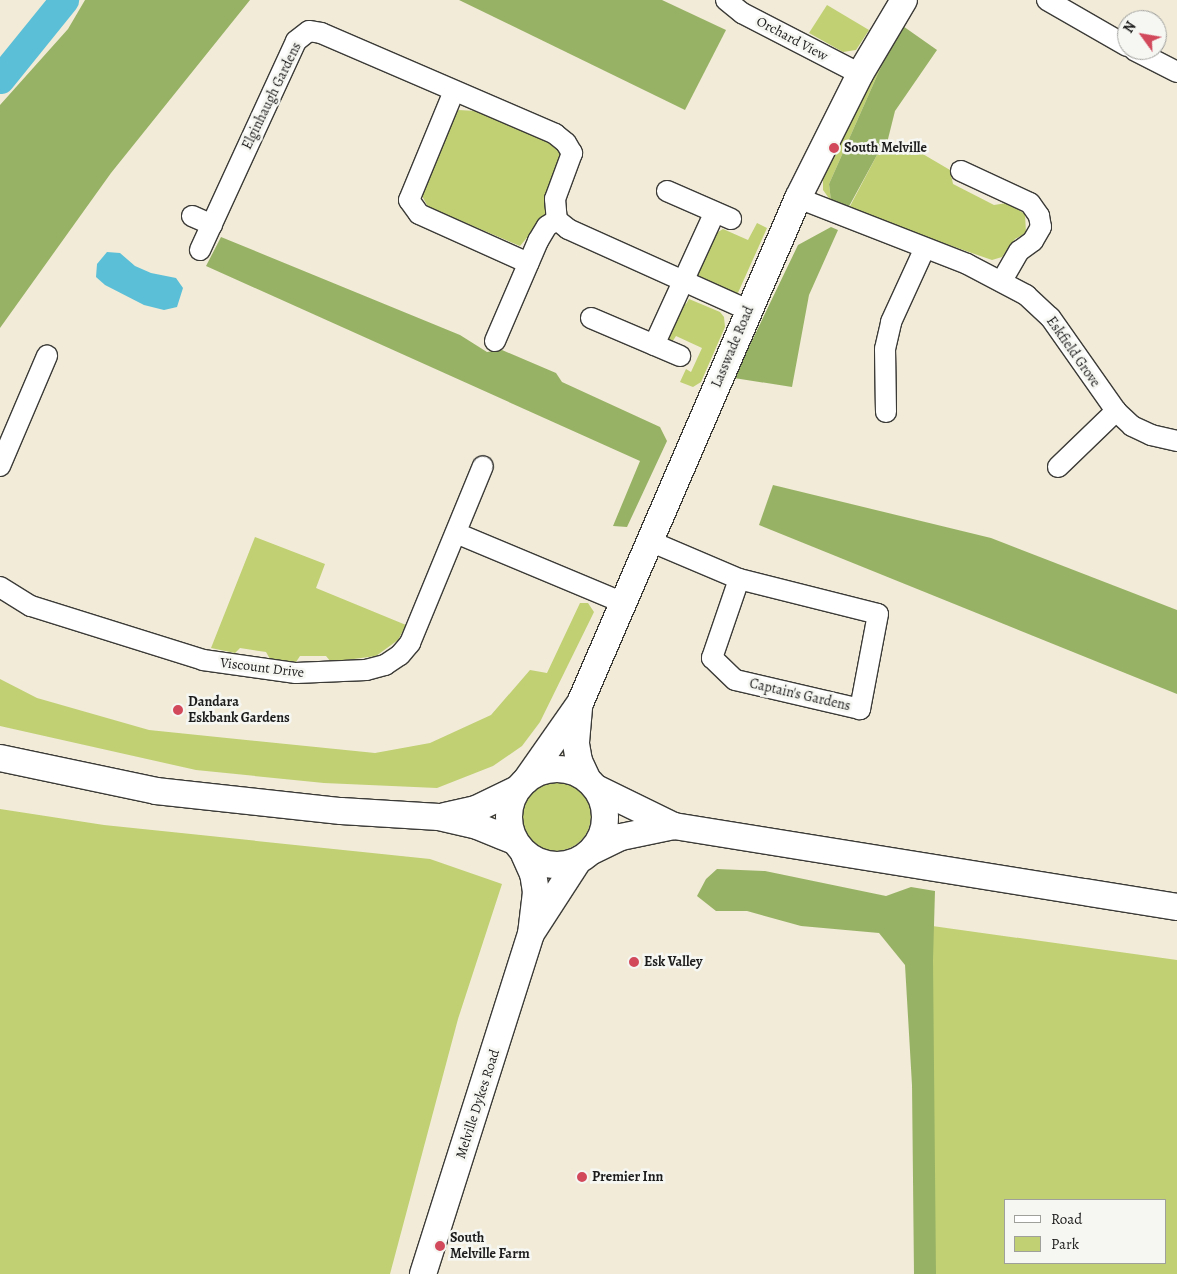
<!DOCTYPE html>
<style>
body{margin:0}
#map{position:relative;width:1177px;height:1274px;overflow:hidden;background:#f1ebd8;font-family:Alegreya,serif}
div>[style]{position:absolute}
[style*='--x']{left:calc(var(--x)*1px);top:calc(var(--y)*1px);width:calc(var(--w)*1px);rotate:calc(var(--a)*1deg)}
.green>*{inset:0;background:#c0d073}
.round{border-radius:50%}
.forest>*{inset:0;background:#98b265}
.water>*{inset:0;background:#5abfd7}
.river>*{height:29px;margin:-14.5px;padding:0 14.5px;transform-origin:14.5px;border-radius:14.5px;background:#5abfd7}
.roads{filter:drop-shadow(1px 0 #3c3b38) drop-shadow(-1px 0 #3c3b38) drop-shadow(0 1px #3c3b38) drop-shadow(0 -1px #3c3b38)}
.minor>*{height:20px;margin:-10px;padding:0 10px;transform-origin:10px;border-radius:10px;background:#fff}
.major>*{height:26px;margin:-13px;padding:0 13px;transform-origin:13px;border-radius:13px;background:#fff}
.major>.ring{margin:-13px;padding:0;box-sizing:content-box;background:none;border:26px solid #fff;border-radius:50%}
.dots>*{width:14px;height:14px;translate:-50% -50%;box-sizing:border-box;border:2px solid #f6f6f2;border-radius:50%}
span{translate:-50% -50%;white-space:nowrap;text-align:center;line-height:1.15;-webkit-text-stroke:5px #f6f6f2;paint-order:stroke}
.street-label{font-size:14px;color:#1c1c1c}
.poi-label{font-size:14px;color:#1c1c1c;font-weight:700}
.left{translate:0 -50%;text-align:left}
.legend{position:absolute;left:1004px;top:1199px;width:162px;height:65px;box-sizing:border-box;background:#f6f6f2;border:1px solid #9f9f9c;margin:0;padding:6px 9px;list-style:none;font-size:15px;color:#1c1c1c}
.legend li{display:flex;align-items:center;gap:10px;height:25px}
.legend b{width:25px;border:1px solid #9f9f9c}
.north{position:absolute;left:1117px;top:10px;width:50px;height:50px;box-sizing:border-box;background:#f6f6f2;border:1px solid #9f9f9c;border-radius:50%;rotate:302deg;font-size:14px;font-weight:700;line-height:20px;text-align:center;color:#1c1c1c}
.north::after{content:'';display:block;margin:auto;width:18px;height:22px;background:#d1495b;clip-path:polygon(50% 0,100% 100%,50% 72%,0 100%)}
</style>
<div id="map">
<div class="green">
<div style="clip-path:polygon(827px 5px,869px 30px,856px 50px,843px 52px,809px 33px)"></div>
<div style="clip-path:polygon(900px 24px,829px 184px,831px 201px,823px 190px,823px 179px)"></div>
<div style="clip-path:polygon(458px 110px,477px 111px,557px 146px,563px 159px,546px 215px,520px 246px,428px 207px,421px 194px)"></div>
<div style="clip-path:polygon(886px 147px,916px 150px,950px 170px,953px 184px,994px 205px,1007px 203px,1025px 214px,1026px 233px,1015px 239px,1002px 257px,992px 260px,848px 210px,877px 155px)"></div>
<div style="clip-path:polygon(757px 223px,767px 228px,737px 295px,694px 275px,713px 235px,723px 229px,748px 240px)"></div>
<div style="clip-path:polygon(689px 299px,720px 312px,724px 317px,725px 327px,701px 382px,693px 387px,680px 382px,686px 369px,691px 372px,702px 348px,676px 336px,669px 347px,667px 337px,682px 302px,686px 304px)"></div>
<div style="clip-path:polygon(255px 537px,325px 564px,316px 588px,406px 625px,398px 640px,376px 656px,331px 662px,326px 656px,300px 656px,296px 662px,270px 659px,266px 652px,240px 648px,235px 653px,211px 648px)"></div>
<div style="clip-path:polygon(580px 603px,588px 603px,594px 612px,540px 722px,522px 746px,493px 766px,437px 788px,324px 783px,196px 770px,0 726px,0 679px,37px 698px,149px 730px,375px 753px,430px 743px,491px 715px,530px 670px,547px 673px)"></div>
<div class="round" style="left:521px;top:781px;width:70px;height:70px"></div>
<div style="clip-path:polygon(0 809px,104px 825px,430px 859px,502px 884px,458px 1019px,390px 1274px,0 1274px)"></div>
<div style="clip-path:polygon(evenodd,918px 924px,1177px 960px,1177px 1274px,926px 1274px,918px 924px,1006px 1200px,1166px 1200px,1166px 1263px,1006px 1263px,1006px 1200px)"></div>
</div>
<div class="forest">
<div style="clip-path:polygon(85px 0,250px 0,111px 173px,0 328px,0 105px,68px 29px)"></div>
<div style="clip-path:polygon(459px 0,662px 0,726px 30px,685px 110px)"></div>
<div style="clip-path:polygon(900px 24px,937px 50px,895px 111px,886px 147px,877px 155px,847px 210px,831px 201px,829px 184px)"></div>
<div style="clip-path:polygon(831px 227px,838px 230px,809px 295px,792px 387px,734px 378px,798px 245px)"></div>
<div style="clip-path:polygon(221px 237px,460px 335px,487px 352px,502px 350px,556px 373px,562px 382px,660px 427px,667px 441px,627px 527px,613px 526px,640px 461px,206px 266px)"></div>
<div style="clip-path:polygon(773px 485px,991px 538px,1177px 610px,1177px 694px,759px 525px)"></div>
<div style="clip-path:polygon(717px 869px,765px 871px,886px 896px,911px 887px,935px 891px,933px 960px,936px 1274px,914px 1274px,912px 1085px,905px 965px,879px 933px,801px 926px,747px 911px,716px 911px,697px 896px,706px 879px)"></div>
</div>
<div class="water">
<div style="clip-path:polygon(107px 252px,120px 253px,135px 266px,151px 273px,176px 278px,183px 288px,177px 307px,164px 310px,144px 305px,105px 285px,96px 277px,97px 264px)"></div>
</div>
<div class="river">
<div style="--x:0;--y:79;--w:102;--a:-51"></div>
</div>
<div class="roads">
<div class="minor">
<div style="--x:726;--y:0;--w:21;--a:39"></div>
<div style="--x:742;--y:13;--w:133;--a:27.3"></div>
<div style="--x:1047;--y:0;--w:92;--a:29.9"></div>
<div style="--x:1134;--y:50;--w:48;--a:27.1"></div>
<div style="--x:454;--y:91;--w:118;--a:112.4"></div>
<div style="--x:409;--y:200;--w:17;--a:54"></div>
<div style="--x:419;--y:214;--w:120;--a:24.2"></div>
<div style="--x:961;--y:171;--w:76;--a:24.9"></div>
<div style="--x:1030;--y:203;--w:16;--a:55"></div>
<div style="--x:1039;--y:216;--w:11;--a:80"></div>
<div style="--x:1041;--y:227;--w:16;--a:120"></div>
<div style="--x:1033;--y:241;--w:17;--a:144"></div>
<div style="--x:1019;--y:251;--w:34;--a:120"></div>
<div style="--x:667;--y:191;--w:70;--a:23.6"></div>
<div style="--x:798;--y:198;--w:181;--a:21.3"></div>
<div style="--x:967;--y:264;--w:67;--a:27.7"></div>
<div style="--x:1026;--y:295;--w:33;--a:43"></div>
<div style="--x:1050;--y:317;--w:115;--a:54.9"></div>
<div style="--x:1116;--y:411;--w:22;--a:43"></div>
<div style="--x:1132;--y:426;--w:21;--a:25"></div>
<div style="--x:1151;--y:435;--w:27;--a:13"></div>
<div style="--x:192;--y:216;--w:22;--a:24"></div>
<div style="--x:200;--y:250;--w:230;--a:-65.3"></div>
<div style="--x:296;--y:41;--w:16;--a:-38"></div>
<div style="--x:309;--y:31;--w:12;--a:9"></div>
<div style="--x:321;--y:33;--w:255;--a:23.3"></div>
<div style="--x:555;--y:134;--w:14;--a:39"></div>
<div style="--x:566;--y:143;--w:12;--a:59"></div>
<div style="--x:572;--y:153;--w:49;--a:110.3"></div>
<div style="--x:555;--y:199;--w:21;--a:85"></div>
<div style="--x:557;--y:220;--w:14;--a:39"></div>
<div style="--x:568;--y:229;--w:197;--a:24.2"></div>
<div style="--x:591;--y:318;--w:97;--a:23.1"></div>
<div style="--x:495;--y:341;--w:109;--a:-66.7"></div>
<div style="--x:538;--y:241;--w:17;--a:-59"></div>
<div style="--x:547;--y:226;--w:12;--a:-31"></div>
<div style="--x:654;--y:345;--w:146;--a:-65.4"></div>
<div style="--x:886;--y:412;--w:63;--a:-90.9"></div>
<div style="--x:885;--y:349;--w:28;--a:-77"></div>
<div style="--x:891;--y:322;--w:79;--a:-65.4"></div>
<div style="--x:0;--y:466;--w:120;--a:-66.9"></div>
<div style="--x:1058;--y:467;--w:81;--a:-44"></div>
<div style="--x:456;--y:533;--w:181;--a:22.7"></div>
<div style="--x:652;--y:542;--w:95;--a:23"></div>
<div style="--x:739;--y:579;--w:143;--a:14.1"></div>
<div style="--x:878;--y:614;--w:97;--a:100.7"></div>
<div style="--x:860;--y:709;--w:128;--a:-166.9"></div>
<div style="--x:735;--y:680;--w:32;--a:-136"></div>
<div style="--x:712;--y:658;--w:83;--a:-71.1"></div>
<div style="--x:0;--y:587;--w:36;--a:32"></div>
<div style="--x:31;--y:606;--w:180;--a:17.4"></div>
<div style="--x:203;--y:660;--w:94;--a:8"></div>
<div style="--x:296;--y:673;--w:70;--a:-2.5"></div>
<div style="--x:366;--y:670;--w:20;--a:-15"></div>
<div style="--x:385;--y:665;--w:18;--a:-34"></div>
<div style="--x:400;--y:655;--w:16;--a:-50"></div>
<div style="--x:410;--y:643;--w:191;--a:-67.6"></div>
</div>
<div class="major">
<div style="--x:579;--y:708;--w:36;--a:95"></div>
<div style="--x:576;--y:744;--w:17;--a:80"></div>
<div style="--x:579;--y:761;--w:21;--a:65"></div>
<div style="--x:0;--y:758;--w:159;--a:11.9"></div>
<div style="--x:156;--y:791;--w:186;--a:6.2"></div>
<div style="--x:341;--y:811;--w:98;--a:3.5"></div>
<div style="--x:439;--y:817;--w:39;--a:13"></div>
<div style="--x:477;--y:826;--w:40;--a:22"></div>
<div class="ring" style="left:509px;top:769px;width:70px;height:70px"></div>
<div style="--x:526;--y:780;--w:94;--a:-55"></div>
<div style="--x:580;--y:703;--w:550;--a:-66.65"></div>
<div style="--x:798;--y:198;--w:139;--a:-63.4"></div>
<div style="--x:860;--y:74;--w:86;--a:-59.3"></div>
<div style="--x:596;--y:788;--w:87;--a:26"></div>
<div style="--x:674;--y:826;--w:509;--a:9.15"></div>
<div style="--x:445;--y:816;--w:32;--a:-13"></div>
<div style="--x:476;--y:809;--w:46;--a:-26"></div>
<div style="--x:592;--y:851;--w:32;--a:-26"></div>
<div style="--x:621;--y:837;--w:54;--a:-11.7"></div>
<div style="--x:534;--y:929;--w:81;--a:-57.1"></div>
<div style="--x:423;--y:1274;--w:357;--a:-72.4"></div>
<div style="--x:531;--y:934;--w:42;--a:-83.2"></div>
<div style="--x:536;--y:892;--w:18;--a:-99"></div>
<div style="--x:533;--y:874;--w:22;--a:-114"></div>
</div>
</div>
<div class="dots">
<div style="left:834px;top:148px;background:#d1495b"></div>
<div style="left:178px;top:710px;background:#d1495b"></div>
<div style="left:634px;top:962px;background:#d1495b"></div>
<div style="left:582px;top:1177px;background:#d1495b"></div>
<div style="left:440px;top:1246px;background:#d1495b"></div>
</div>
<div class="street-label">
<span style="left:792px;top:39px;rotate:28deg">Orchard View</span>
<span style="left:272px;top:96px;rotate:-64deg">Elginhaugh Gardens</span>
<span style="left:733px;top:347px;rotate:-67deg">Lasswade Road</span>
<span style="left:1073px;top:352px;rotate:55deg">Eskfield Grove</span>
<span style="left:262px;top:668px;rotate:7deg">Viscount Drive</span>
<span style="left:800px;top:695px;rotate:13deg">Captain's Gardens</span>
<span style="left:478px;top:1104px;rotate:-72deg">Melville Dykes Road</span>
</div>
<div class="poi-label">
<span class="left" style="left:844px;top:148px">South Melville</span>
<span class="left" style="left:188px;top:710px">Dandara<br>Eskbank Gardens</span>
<span class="left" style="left:644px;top:962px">Esk Valley</span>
<span class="left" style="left:592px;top:1177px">Premier Inn</span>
<span class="left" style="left:450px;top:1246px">South<br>Melville Farm</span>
</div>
<ul class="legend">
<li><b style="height:6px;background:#fff"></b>Road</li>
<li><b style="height:14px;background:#c0d073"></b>Park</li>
</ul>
<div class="north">N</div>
</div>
